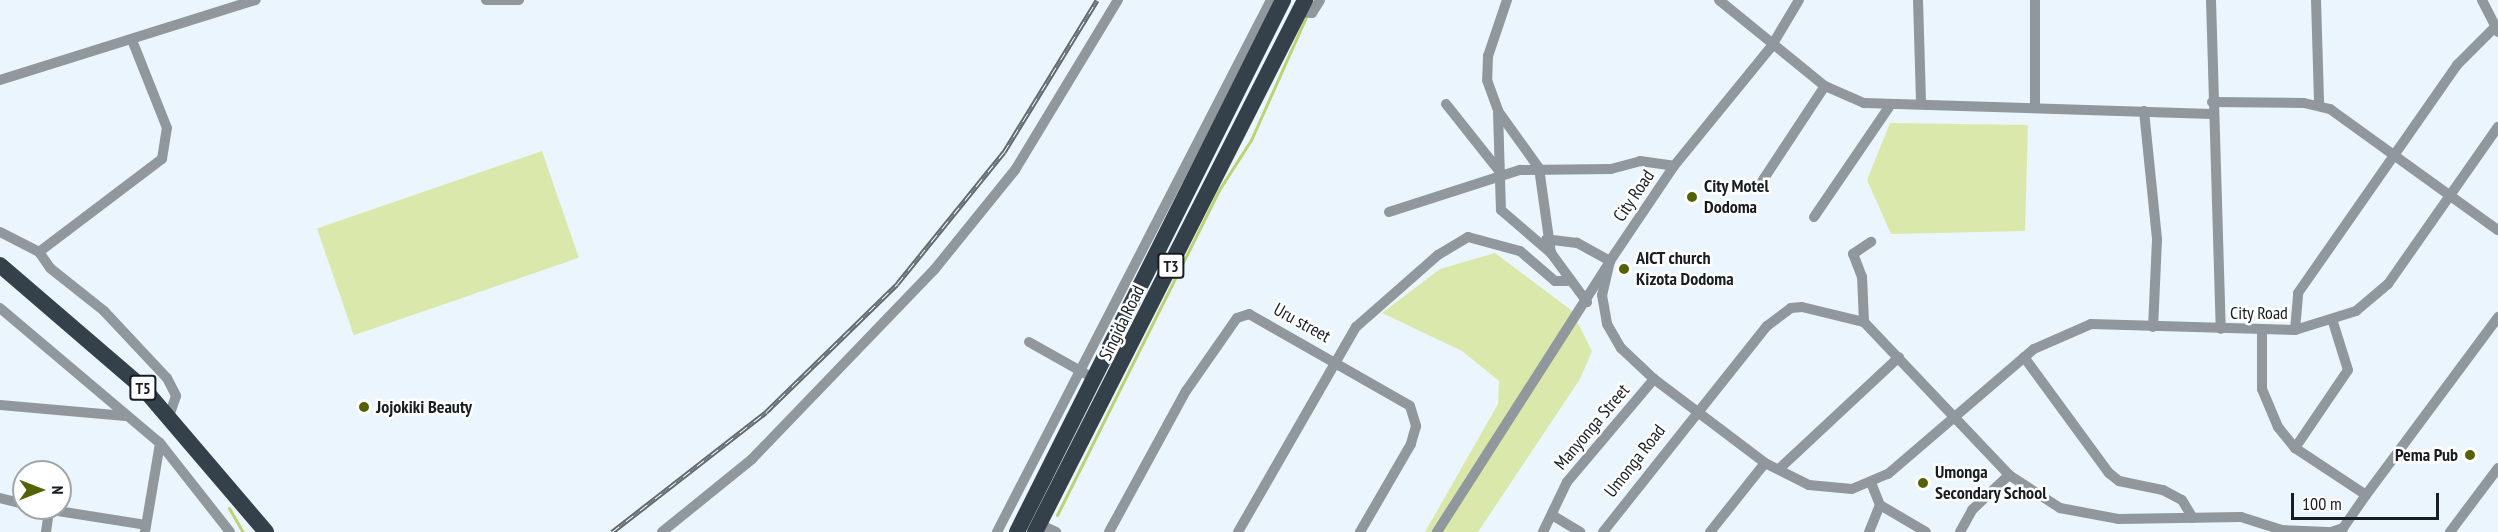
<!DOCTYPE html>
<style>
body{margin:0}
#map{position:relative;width:2498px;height:532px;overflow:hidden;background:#ebf5fd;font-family:"PT Sans Narrow",sans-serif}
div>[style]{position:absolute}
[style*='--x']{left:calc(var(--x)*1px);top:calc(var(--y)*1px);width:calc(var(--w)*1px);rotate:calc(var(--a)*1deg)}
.green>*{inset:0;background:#dae9ab;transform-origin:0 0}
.stream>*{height:3px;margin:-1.5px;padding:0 1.5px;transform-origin:1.5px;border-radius:1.5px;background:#bdd272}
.minor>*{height:10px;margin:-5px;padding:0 5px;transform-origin:5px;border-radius:5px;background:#90979d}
.trunk>*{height:16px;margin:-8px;padding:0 8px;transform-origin:8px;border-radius:8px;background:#34414b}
.rail>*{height:5px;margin-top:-2.5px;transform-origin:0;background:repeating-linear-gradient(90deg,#fff 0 9px,#636a70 0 18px);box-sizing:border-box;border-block:2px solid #636a70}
.dots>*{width:16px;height:16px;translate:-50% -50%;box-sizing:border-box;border:3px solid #fff;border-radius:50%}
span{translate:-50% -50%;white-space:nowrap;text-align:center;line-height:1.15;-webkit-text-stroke:5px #fff;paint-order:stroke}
.shield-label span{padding:2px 4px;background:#fff;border:2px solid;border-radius:4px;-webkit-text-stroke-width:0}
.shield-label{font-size:16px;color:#171d22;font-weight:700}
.poi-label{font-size:18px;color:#171d22;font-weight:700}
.left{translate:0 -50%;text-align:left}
.right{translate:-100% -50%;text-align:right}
.street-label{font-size:18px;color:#171d22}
.north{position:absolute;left:12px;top:460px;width:60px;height:60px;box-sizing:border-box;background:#fff;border:2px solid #a2a5a7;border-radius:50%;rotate:90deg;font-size:16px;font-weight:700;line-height:24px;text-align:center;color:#171d22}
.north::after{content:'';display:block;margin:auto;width:21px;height:27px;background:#546205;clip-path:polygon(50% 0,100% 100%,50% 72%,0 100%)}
.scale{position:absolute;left:2291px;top:493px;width:148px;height:27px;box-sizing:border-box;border:3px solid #171d22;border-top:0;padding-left:8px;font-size:18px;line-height:21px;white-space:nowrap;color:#171d22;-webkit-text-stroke:4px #fff;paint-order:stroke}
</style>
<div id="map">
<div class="green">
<div style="clip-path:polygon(1890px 123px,2028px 125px,2025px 231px,1891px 234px,1867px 180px)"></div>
<div style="left:542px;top:151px;width:113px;height:238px;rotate:71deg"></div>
<div style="clip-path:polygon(1495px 253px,1571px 310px,1592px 351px,1580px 379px,1478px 532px,1425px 532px,1498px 404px,1499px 381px,1462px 351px,1382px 313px,1440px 269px)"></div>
</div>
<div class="stream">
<div style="--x:229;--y:508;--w:28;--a:60"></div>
<div style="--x:1057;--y:515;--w:363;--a:-63.5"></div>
<div style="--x:1219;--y:190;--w:59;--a:-57.4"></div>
<div style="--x:1251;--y:140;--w:137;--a:-65.9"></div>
</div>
<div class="minor">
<div style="--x:486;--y:0;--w:33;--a:0"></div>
<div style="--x:1507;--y:0;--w:59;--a:108.7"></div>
<div style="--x:1488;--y:56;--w:24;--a:92"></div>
<div style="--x:1487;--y:80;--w:33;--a:70"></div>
<div style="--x:1498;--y:111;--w:70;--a:54.3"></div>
<div style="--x:1539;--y:168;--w:86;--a:82"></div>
<div style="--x:1719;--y:0;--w:136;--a:39.1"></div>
<div style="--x:1825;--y:86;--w:43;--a:23.6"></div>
<div style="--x:1864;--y:103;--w:348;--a:1.8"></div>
<div style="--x:1799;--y:0;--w:55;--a:120.8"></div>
<div style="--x:1771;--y:47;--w:154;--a:129.2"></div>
<div style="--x:1674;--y:166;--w:115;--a:124"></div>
<div style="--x:1610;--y:261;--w:35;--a:103"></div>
<div style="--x:1602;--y:295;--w:29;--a:80"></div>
<div style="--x:1607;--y:324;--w:28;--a:60"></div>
<div style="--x:1621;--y:348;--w:45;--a:43.2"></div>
<div style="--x:1654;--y:379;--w:139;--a:37.1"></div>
<div style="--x:1765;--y:463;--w:49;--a:26.6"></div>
<div style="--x:1809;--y:485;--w:43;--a:5.3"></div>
<div style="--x:1852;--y:489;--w:39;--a:-23"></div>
<div style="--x:1888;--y:474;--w:192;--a:-40.6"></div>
<div style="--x:2034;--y:349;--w:62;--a:-23.7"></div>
<div style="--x:2091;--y:324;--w:204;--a:1.7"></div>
<div style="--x:2295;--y:330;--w:64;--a:-17.3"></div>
<div style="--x:2356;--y:311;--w:42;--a:-40.2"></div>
<div style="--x:2388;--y:284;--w:192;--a:-55"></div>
<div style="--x:1918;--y:0;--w:102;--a:88.3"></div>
<div style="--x:2035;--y:0;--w:105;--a:90"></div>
<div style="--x:2211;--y:0;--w:329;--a:88.3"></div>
<div style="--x:2316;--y:0;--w:104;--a:88.3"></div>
<div style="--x:2482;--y:0;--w:36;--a:63"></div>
<div style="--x:1299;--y:12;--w:13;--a:4"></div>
<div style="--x:1312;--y:13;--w:15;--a:-58"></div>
<div style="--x:0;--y:80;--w:268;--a:-17.4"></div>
<div style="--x:2212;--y:102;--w:92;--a:0.6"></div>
<div style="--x:2304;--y:103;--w:27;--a:13"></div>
<div style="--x:2330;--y:109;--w:207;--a:35.8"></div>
<div style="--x:1446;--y:104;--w:87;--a:51.5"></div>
<div style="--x:1498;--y:111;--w:99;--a:88.3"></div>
<div style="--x:1501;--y:210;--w:66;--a:40.7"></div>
<div style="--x:1551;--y:253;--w:61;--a:53.7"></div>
<div style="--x:2144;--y:111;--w:130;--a:84.2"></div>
<div style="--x:2157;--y:240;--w:87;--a:92.6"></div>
<div style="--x:1759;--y:186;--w:120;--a:-56.6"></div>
<div style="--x:1389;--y:212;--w:138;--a:-17.8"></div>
<div style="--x:1520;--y:170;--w:91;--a:-0.6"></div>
<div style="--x:1611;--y:169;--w:30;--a:-15"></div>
<div style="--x:1640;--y:161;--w:34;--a:8"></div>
<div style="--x:1814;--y:217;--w:133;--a:-55.7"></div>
<div style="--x:0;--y:232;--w:44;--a:27.1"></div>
<div style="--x:39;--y:252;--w:19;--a:55"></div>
<div style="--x:50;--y:268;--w:69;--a:38.5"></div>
<div style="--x:104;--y:311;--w:92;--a:46.8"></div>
<div style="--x:167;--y:378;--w:20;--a:63"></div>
<div style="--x:176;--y:396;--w:21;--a:109"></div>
<div style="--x:39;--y:252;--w:154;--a:-37.1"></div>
<div style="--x:162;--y:159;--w:31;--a:-81"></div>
<div style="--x:167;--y:128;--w:95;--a:-111.7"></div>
<div style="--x:0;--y:308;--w:209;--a:40.2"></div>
<div style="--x:160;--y:443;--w:113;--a:51.8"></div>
<div style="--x:1864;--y:322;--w:45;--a:-92.5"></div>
<div style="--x:1862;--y:277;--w:25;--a:-111"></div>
<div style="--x:1853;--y:254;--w:22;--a:-34"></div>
<div style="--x:2262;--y:329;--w:60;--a:90"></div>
<div style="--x:2262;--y:389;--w:41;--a:67.2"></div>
<div style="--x:2278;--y:427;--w:27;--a:51"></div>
<div style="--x:2295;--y:448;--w:85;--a:33.5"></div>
<div style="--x:2366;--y:495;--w:222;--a:-53.4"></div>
<div style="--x:2295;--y:330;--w:37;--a:-85"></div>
<div style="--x:2298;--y:293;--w:278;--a:-55.1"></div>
<div style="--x:2457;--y:65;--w:54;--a:-45"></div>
<div style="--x:1029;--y:342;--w:65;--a:29.3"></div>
<div style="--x:2024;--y:357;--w:144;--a:53.8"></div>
<div style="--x:2109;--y:473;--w:13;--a:39"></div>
<div style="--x:2119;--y:481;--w:45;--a:11.6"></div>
<div style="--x:2163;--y:490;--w:21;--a:28"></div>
<div style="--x:2182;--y:500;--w:21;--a:59"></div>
<div style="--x:0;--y:405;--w:126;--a:5"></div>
<div style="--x:2295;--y:448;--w:94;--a:-55.8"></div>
<div style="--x:2348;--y:370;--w:50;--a:-107.4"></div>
<div style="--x:1779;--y:469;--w:164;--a:-43"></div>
<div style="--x:0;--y:498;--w:25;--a:14"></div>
<div style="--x:1880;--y:505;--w:53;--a:30.4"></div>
<div style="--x:39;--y:508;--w:108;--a:9"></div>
<div style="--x:1552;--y:515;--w:33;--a:31"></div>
<div style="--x:1039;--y:524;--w:19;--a:25"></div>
<div style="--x:46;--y:532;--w:22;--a:-82"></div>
<div style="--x:145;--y:532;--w:90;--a:-80.4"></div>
<div style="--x:662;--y:532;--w:116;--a:-39"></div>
<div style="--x:752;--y:459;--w:262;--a:-46.1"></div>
<div style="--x:934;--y:270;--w:129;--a:-51"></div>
<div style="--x:1015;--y:170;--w:199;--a:-58.8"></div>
<div style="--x:997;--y:532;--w:598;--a:-62.75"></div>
<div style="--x:1109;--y:532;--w:161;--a:-61.4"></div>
<div style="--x:1186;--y:391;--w:89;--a:-55.1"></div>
<div style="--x:1237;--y:318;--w:13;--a:-18"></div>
<div style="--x:1249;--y:314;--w:185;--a:29.7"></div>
<div style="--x:1410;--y:406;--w:21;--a:73"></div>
<div style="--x:1416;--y:426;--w:19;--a:106"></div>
<div style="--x:1411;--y:444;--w:102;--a:120.1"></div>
<div style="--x:1238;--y:532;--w:237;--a:-60.1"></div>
<div style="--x:1356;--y:327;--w:109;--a:-41.3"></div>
<div style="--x:1438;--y:255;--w:35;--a:-31"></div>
<div style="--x:1468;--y:237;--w:54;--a:15.1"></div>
<div style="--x:1520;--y:251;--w:46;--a:40.6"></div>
<div style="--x:1555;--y:281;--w:12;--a:0"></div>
<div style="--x:1437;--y:532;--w:322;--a:-57.4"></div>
<div style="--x:1610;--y:261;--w:38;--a:-151"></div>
<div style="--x:1577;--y:243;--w:31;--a:-173"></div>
<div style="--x:1543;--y:532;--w:55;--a:-64.4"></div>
<div style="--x:1567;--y:482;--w:135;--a:-49.8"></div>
<div style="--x:1603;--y:532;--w:263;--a:-51.5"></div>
<div style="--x:1767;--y:326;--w:30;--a:-37"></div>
<div style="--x:1791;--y:308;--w:11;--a:-5"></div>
<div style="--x:1802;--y:307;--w:64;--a:13.6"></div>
<div style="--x:1864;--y:322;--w:211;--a:46.5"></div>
<div style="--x:2009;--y:475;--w:61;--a:32.9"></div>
<div style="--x:2060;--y:508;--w:59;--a:10.7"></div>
<div style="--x:2118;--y:519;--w:123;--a:-0.9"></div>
<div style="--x:2241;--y:517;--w:43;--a:17.6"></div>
<div style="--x:2282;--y:530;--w:46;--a:2.5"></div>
<div style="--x:1710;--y:532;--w:88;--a:-51.4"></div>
<div style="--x:1869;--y:532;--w:29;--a:-68"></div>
<div style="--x:1880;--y:505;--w:24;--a:-112"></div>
<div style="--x:1960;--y:532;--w:25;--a:-61"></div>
<div style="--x:1972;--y:510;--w:51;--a:-43.4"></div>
<div style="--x:2331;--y:532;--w:13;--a:-18"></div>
<div style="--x:2343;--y:528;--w:40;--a:-55.1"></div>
<div style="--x:2450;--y:532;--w:80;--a:-53.1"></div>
</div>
<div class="trunk">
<div style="--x:0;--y:265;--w:190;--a:40.7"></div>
<div style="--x:144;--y:389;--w:188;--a:49.5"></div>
<div style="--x:1017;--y:532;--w:595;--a:-63.43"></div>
<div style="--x:1035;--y:532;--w:597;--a:-63.09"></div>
</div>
<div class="rail">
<div style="--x:612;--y:532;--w:195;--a:-37.9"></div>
<div style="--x:766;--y:412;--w:183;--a:-44.3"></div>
<div style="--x:897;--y:284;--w:170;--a:-51"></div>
<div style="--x:1004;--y:152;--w:178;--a:-58.5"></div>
</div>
<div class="dots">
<div style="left:1692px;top:197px;background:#546205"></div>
<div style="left:1624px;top:269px;background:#546205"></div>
<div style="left:364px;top:407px;background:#546205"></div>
<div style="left:2470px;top:455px;background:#546205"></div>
<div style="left:1923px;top:483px;background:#546205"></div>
</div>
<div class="shield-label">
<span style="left:1171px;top:266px">T3</span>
<span style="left:143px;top:388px">T5</span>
</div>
<div class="poi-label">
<span class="left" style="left:1704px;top:197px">City Motel<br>Dodoma</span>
<span class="left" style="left:1636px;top:269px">AICT church<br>Kizota Dodoma</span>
<span class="left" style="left:376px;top:407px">Jojokiki Beauty</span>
<span class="right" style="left:2458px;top:455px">Pema Pub</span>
<span class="left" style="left:1935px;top:483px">Umonga<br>Secondary School</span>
</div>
<div class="street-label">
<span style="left:1634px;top:196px;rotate:-56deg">City Road</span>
<span style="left:2259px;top:313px">City Road</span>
<span style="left:1122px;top:323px;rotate:-64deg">Singida Road</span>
<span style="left:1302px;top:323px;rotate:29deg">Uru street</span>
<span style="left:1592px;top:427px;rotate:-50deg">Manyonga Street</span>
<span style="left:1635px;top:461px;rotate:-52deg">Umonga Road</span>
</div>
<div class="north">N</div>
<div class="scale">100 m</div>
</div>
